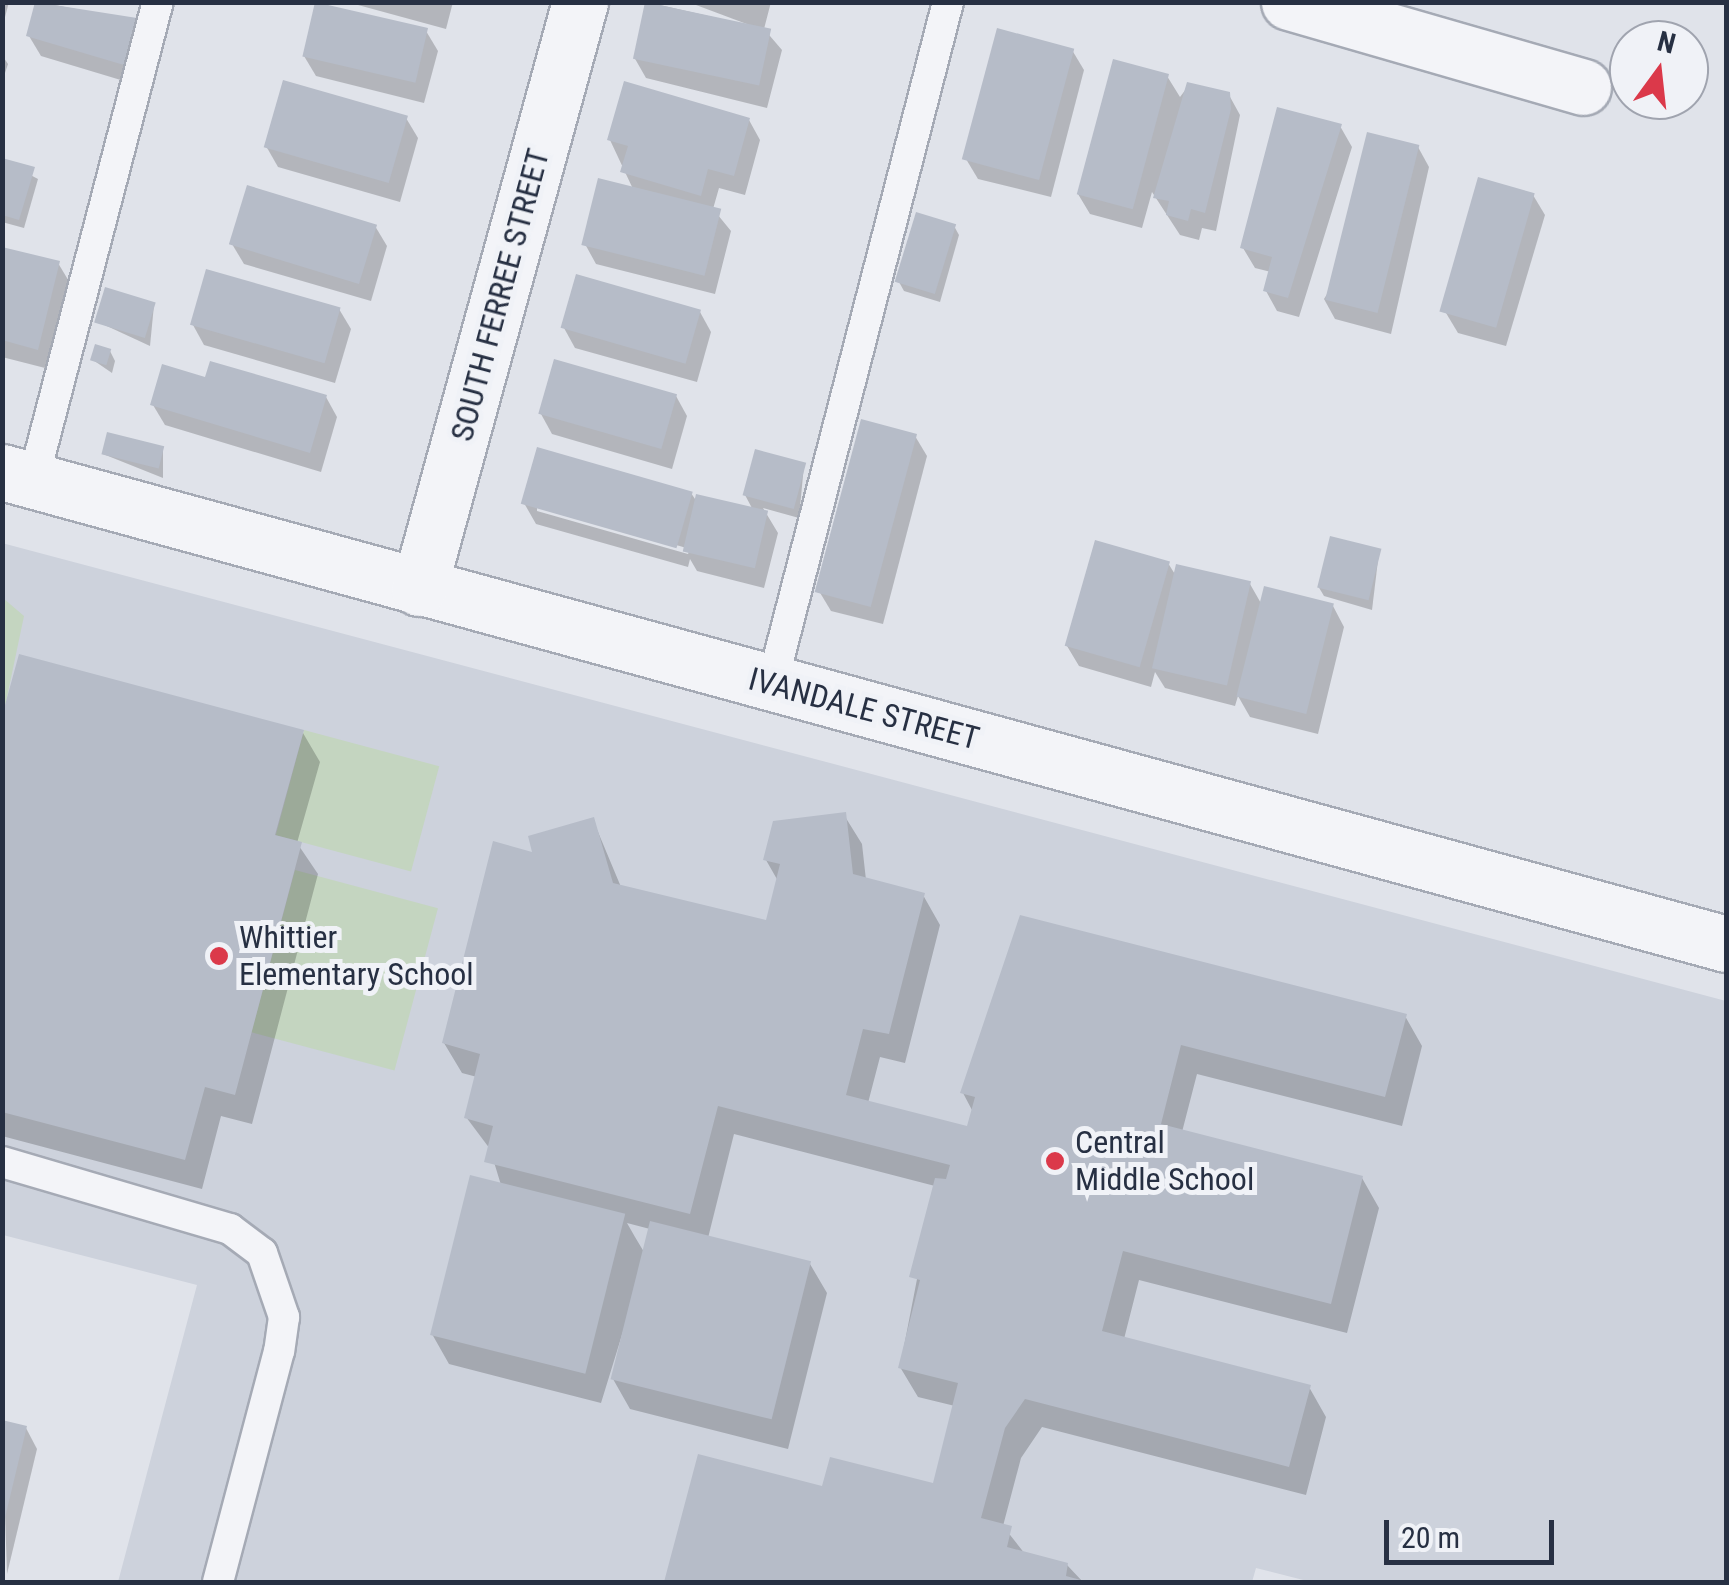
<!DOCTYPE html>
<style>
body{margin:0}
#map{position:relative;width:1729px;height:1585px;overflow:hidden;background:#e0e3ea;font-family:"Roboto Condensed",sans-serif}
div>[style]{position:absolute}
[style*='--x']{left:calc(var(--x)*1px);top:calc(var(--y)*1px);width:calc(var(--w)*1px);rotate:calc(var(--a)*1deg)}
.built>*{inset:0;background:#cdd2dc}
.green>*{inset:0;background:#c4d5c0;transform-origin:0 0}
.shadow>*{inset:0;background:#0003}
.building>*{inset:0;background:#b6bcc8;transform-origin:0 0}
.roads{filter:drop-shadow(2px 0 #a5aab5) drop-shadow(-2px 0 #a5aab5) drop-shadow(0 2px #a5aab5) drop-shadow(0 -2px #a5aab5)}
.lane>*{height:30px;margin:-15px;padding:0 15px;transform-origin:15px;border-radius:15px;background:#f3f4f8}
.street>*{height:55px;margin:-27.5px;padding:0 27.5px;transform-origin:27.5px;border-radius:27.5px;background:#f3f4f8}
.dots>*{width:28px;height:28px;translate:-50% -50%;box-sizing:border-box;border:5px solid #f0f2f7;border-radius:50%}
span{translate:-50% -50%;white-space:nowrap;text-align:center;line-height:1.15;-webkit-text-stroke:10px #f0f2f7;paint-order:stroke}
.street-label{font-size:32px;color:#273043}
.poi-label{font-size:32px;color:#273043}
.left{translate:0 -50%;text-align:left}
.frame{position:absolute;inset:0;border:5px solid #273043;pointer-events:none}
.north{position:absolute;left:1609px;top:20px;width:100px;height:100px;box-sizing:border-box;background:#f0f2f7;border:2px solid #a0a4af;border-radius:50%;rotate:15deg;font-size:28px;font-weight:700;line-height:40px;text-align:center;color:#273043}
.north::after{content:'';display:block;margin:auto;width:35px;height:45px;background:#db394a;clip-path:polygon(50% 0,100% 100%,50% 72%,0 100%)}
.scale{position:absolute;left:1384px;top:1520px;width:170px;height:45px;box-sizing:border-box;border:5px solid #273043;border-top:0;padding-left:12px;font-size:30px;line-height:35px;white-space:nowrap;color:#273043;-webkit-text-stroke:8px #f0f2f7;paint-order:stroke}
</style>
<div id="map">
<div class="built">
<div style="clip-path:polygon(2px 543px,1726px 1001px,1726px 1582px,1311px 1582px,1256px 1568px,1252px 1582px,118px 1582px,197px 1285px,3px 1235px)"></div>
</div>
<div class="green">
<div style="clip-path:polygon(3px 598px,24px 616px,3px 716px)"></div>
<div style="left:304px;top:730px;width:140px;height:109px;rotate:15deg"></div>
<div style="left:295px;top:870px;width:148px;height:168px;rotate:15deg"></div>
</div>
<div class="shadow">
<div style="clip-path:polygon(2px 2px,9px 2px,4px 21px,2px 20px)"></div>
<div style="clip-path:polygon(38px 2px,135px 20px,147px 40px,134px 84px,41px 56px,29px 36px)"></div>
<div style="clip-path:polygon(347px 2px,453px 2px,446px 29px)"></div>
<div style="clip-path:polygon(647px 2px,752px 26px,688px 2px,771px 2px,764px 29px,782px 50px,767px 108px,646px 78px,634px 57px)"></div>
<div style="clip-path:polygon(426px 31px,438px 51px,424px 103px,316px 76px,304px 56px)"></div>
<div style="clip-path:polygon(1072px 50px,1084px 70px,1051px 197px,978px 179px,966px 159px)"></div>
<div style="clip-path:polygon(2px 55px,8px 64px,2px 82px)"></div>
<div style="clip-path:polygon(1167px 76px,1180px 97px,1189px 85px,1229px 95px,1240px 115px,1216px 231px,1202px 228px,1199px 240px,1180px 235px,1152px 192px,1142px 228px,1090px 214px,1078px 194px)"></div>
<div style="clip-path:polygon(406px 118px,418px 138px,400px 202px,278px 167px,266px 146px)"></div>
<div style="clip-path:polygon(749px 120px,760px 140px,745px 195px,719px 188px,713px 209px,731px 231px,715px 294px,596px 264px,585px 244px,633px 189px,610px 140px)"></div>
<div style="clip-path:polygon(1340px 126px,1352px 147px,1299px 317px,1277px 311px,1266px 291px,1271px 272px,1255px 268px,1243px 248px)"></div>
<div style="clip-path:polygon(1418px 147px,1429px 167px,1391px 334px,1335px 319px,1324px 299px)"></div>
<div style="clip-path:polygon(2px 160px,38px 179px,24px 228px,2px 222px)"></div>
<div style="clip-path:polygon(1533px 195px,1545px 215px,1506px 346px,1458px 333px,1446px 313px)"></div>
<div style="clip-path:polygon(375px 226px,387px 246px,371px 301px,244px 264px,232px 244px)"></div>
<div style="clip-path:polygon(954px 226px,959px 235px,940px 302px,904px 291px,899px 282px)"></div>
<div style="clip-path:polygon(2px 250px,58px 263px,70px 283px,49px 369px,2px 357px)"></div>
<div style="clip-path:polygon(154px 305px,150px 346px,96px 321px)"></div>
<div style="clip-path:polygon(339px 309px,351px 329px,335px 383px,204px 345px,193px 325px)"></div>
<div style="clip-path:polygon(700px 312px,711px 332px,697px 382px,575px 348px,564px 328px)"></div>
<div style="clip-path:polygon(110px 351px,115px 361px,112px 373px,93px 360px)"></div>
<div style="clip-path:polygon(207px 380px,326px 397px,337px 417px,321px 472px,165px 425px,153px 405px)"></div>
<div style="clip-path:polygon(676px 396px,687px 416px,672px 469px,552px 434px,541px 414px)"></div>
<div style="clip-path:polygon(915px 436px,927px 456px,883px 624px,831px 611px,819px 591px)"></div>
<div style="clip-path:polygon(163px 448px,163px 478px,103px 454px)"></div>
<div style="clip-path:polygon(evenodd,804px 465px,799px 518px,763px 508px,778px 533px,764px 588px,697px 571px,690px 559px,688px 567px,536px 524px,524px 503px,691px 493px,697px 502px,753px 510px,745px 495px,804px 465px,537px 505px,690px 549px,688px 554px,537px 511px,537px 505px)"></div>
<div style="clip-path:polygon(1379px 552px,1372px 610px,1324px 596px,1318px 586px)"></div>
<div style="clip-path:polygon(1168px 563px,1176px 576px,1250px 584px,1262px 605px,1333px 606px,1344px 627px,1318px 734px,1250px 717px,1238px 696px,1235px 706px,1165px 688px,1155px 672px,1151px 687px,1079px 666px,1067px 646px)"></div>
<div style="clip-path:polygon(2px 725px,303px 733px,320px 762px,297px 843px,318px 874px,252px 1124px,221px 1116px,202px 1189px,2px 1136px)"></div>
<div style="clip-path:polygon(evenodd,844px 815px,862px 844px,866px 880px,923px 895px,940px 925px,905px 1063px,880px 1057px,868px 1103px,969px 1129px,973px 1112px,963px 1093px,1021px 918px,1405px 1016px,1422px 1046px,1402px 1126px,1197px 1074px,1182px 1132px,1362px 1178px,1379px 1208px,1347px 1333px,1139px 1280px,1124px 1339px,1309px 1387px,1326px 1417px,1306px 1495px,1042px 1427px,1021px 1458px,1003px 1526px,1025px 1554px,1067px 1565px,1083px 1582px,667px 1582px,699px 1457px,824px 1489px,935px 1486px,955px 1406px,918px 1397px,900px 1367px,935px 1186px,734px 1134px,708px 1238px,810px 1264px,827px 1293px,788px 1449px,630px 1409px,613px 1379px,633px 1299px,601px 1403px,449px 1364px,432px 1334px,501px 1185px,490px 1149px,466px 1117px,477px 1077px,462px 1073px,444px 1043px,536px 856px,593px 820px,621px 887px,768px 923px,778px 881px,766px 860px,844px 815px,627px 1223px,650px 1229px,644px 1252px,635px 1237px,627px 1223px)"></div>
<div style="clip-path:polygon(2px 1423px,26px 1428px,37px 1449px,7px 1574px)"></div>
</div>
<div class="building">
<div style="clip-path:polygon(35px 2px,137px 18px,124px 65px,26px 36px)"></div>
<div style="left:315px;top:2px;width:116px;height:56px;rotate:13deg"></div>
<div style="left:645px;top:2px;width:129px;height:58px;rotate:12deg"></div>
<div style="left:997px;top:28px;width:80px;height:136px;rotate:15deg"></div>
<div style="left:1113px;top:59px;width:58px;height:140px;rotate:15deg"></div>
<div style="left:283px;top:80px;width:130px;height:70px;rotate:16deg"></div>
<div style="clip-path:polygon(624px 81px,750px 118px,734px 176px,708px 169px,701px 196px,620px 172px,628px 146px,607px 140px)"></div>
<div style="clip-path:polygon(1187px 82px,1230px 92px,1231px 109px,1205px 213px,1191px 209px,1188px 221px,1166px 215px,1169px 201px,1153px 198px)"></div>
<div style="clip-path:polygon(1277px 107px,1342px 124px,1288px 298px,1263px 291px,1272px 257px,1240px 248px)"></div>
<div style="left:1367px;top:132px;width:54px;height:173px;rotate:14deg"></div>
<div style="clip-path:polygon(2px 158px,35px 167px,19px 220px,2px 215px)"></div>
<div style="left:1478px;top:177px;width:59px;height:140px;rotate:16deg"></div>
<div style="left:598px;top:178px;width:127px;height:69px;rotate:14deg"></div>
<div style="left:247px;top:185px;width:136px;height:62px;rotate:17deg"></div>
<div style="left:916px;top:212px;width:42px;height:73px;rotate:17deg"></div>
<div style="clip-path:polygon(2px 247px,60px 261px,38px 350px,2px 340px)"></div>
<div style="left:206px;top:269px;width:140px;height:58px;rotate:16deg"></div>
<div style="left:576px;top:274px;width:130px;height:56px;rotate:16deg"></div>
<div style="left:105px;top:287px;width:53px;height:37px;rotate:17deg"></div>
<div style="left:95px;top:344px;width:17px;height:17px;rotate:17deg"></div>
<div style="left:554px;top:359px;width:128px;height:57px;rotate:16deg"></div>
<div style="clip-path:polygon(210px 361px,327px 395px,310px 453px,150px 405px,162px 364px,205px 377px)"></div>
<div style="left:861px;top:419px;width:58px;height:179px;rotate:15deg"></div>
<div style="left:107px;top:432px;width:59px;height:23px;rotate:14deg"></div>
<div style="left:537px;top:447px;width:162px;height:59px;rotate:16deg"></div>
<div style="left:755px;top:449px;width:53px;height:48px;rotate:15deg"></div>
<div style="left:696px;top:494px;width:74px;height:59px;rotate:13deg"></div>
<div style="left:1330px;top:536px;width:53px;height:53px;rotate:14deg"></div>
<div style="left:1095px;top:540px;width:78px;height:110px;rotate:16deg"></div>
<div style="left:1176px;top:564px;width:77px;height:107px;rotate:13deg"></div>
<div style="left:1264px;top:586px;width:72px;height:114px;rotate:14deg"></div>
<div style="clip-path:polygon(19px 654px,304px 730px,275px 835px,302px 842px,235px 1095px,205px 1087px,185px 1160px,2px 1112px,2px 716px)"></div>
<div style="clip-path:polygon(846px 812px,853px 874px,925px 893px,889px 1034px,863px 1029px,846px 1095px,967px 1126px,975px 1097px,960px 1093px,1020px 915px,1407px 1014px,1385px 1097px,1181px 1045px,1161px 1124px,1363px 1176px,1331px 1304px,1123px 1251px,1102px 1331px,1311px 1385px,1289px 1467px,1025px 1399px,1005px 1428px,981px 1518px,1012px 1526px,1007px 1547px,1068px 1563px,1066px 1576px,1088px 1582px,664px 1582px,698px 1454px,822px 1486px,830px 1457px,933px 1483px,958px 1383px,898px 1368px,920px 1280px,909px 1277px,935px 1178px,946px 1179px,950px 1165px,718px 1106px,690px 1214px,484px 1162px,493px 1126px,464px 1118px,480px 1054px,442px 1043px,493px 841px,532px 852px,528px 836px,594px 817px,613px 883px,766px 920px,780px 864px,763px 860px,773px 821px)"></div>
<div style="left:470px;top:1175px;width:160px;height:165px;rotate:14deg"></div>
<div style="left:650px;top:1221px;width:166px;height:163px;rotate:14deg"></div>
<div style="clip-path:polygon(2px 1420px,27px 1426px,4px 1522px,2px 1522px)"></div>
</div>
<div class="roads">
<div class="lane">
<div style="--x:33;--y:481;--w:495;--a:-75.4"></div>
<div style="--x:772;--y:684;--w:704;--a:-75.53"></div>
<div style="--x:2;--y:1162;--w:238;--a:16.4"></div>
<div style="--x:230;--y:1229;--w:40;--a:37"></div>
<div style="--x:262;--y:1253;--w:68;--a:71"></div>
<div style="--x:284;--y:1317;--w:34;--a:98"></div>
<div style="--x:279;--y:1351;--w:239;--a:104.8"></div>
</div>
<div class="street">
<div style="--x:1289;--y:2;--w:306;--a:16.1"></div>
<div style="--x:2;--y:472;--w:1787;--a:15.31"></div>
<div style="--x:419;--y:588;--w:608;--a:-74.64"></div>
</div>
</div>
<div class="dots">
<div style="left:219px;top:956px;background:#db394a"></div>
<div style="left:1055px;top:1161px;background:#db394a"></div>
</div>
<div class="street-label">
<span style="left:500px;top:295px;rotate:-75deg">SOUTH FERREE STREET</span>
<span style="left:864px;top:709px;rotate:15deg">IVANDALE STREET</span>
</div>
<div class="poi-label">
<span class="left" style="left:239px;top:956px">Whittier<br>Elementary School</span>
<span class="left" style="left:1075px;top:1161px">Central<br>Middle School</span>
</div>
<div class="frame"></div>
<div class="north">N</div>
<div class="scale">20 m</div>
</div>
